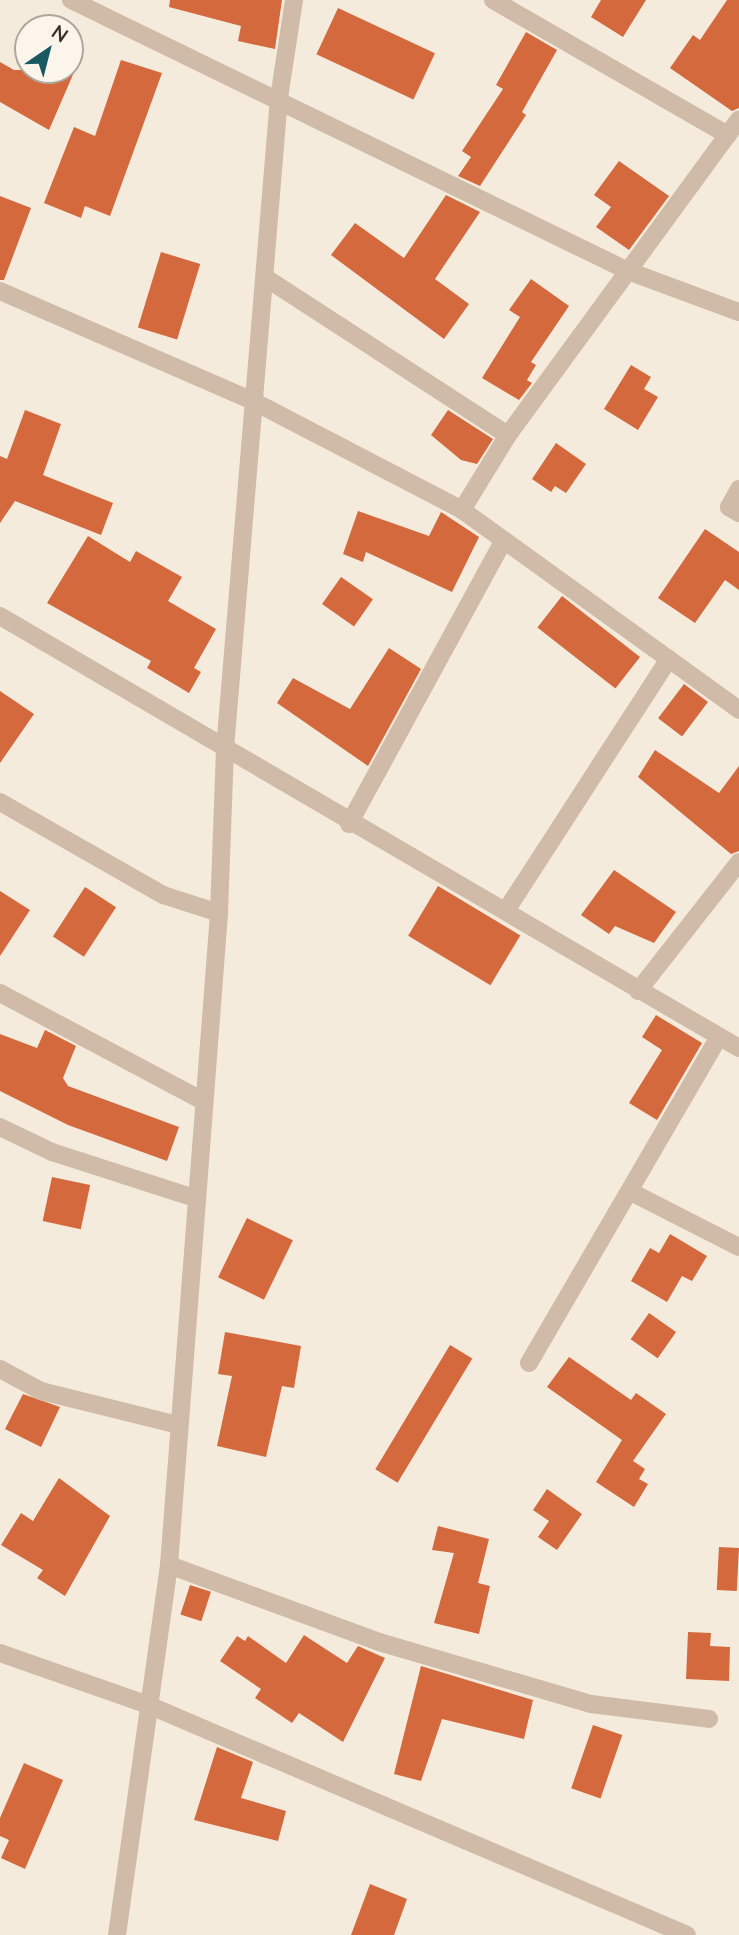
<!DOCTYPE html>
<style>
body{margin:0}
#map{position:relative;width:739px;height:1935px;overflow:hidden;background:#f5ebdd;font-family:Lato,sans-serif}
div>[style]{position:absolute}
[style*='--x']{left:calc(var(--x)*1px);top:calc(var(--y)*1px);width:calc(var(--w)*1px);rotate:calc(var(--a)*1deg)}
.building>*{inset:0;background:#d3693d;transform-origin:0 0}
.minor>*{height:18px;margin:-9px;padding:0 9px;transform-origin:9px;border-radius:9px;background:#cfbba7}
span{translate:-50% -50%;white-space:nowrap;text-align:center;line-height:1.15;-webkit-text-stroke:7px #fcf5eb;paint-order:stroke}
.north{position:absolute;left:14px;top:14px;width:70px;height:70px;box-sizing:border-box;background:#fcf5eb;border:2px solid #afa69d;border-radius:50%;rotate:35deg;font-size:19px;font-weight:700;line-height:28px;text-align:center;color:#3b2f28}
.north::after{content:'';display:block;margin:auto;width:24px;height:32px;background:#195962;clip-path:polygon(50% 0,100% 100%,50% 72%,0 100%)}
</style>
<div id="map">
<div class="building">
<div style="clip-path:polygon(170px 0,282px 0,275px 49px,238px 41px,241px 26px,169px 7px)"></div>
<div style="clip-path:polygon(601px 0,646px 0,623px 37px,591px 17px)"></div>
<div style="clip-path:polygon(727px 0,739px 0,739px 108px,732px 111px,670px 68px,693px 35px,700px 40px)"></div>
<div style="left:338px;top:8px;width:107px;height:51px;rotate:25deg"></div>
<div style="clip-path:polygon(526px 32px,557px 50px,522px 112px,526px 115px,480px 186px,458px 176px,471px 157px,462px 151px,503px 89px,496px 85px)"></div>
<div style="clip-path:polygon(121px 60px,162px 73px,110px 216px,85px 206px,81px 218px,44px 203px,74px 127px,95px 136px)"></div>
<div style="clip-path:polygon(0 62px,14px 70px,75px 70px,49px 130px,0 102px)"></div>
<div style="clip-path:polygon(619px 161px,669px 196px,629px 250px,596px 227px,611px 207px,594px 195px)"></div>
<div style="clip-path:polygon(446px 195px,480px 212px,435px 279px,469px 304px,444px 339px,331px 255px,355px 223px,404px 258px)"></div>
<div style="clip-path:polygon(0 196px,31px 208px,4px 280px,0 280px)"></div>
<div style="left:161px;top:252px;width:41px;height:79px;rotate:17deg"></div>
<div style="clip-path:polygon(531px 279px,569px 306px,531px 362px,536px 365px,527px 380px,532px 383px,519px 400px,482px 378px,520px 317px,509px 310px)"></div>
<div style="clip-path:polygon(631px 365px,651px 377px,644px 389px,658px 397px,638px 430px,604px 409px)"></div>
<div style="clip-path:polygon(25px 410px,61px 424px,43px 475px,113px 503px,101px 535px,15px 501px,0 523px,0 456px,7px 459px)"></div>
<div style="clip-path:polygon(448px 410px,493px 439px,477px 464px,461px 460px,431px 435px)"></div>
<div style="clip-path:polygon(556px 443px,586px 464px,566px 493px,555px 486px,551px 492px,532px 479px)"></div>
<div style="clip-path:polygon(358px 511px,429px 536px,441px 512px,479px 537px,452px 592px,366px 552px,363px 562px,343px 554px)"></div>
<div style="clip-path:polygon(705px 529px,739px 552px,739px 590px,725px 580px,695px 623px,658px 598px)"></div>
<div style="clip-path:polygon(88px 536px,130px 562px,136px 551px,182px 577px,168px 601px,216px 629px,194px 668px,201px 672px,189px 693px,147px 668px,151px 661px,47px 603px)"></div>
<div style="left:341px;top:577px;width:39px;height:33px;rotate:35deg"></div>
<div style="left:562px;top:596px;width:99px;height:40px;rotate:38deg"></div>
<div style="clip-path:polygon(389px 648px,421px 669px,368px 766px,277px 703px,293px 678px,350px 709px)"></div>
<div style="left:684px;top:684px;width:30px;height:43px;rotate:37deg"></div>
<div style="clip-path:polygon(0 691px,34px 714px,0 763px)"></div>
<div style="clip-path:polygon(655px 750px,719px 793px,739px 766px,739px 851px,731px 854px,638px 777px)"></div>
<div style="clip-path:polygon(614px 870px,676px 912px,654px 943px,615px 926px,609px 934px,581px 915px)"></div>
<div style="left:438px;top:886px;width:96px;height:58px;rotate:31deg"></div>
<div style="left:85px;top:887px;width:37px;height:59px;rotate:33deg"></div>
<div style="clip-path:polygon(0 891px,30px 910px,0 956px)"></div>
<div style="clip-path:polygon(656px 1015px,702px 1043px,657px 1120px,629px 1103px,662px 1050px,642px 1037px)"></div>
<div style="clip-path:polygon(45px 1030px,76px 1046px,63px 1078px,68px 1086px,179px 1127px,167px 1161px,68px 1125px,0 1091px,0 1034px,37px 1048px)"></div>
<div style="left:52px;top:1177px;width:39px;height:45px;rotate:12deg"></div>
<div style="left:247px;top:1218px;width:51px;height:66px;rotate:26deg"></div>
<div style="clip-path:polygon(670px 1234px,707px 1256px,692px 1281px,682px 1276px,667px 1302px,631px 1281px,650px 1248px,659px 1253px)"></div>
<div style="left:649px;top:1313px;width:33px;height:32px;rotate:35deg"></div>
<div style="clip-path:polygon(225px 1332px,301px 1346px,294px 1388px,282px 1386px,266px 1457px,217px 1446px,232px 1376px,218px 1374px)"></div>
<div style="left:450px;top:1345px;width:26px;height:145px;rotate:31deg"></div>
<div style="clip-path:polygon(569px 1357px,631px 1400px,636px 1393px,666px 1414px,633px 1461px,645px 1469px,639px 1479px,648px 1484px,634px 1507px,596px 1482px,622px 1440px,547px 1387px)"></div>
<div style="clip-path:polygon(23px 1394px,60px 1407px,41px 1447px,5px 1429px)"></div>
<div style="clip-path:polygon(59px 1478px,110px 1516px,65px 1596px,37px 1578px,43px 1570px,1px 1545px,21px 1513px,33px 1521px)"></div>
<div style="clip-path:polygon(547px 1489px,582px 1514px,557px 1550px,538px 1537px,549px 1521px,533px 1510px)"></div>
<div style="clip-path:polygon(438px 1526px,489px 1539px,478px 1583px,490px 1586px,479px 1634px,434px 1623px,454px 1553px,432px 1550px)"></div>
<div style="left:719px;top:1547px;width:20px;height:43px;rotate:3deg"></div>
<div style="left:190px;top:1585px;width:22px;height:31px;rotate:18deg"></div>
<div style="clip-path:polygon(688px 1632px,711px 1633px,710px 1646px,730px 1647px,729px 1681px,686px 1679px)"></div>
<div style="clip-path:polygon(304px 1635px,347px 1663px,358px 1646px,385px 1658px,343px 1742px,299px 1713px,292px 1723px,255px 1698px,261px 1689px,220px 1661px,237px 1636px,245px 1641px,248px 1636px,286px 1663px)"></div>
<div style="clip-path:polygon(421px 1666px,533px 1700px,524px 1739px,442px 1719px,421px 1781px,394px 1774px)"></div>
<div style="left:593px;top:1725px;width:31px;height:67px;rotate:19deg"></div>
<div style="clip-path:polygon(217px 1747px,253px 1762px,241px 1798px,286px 1811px,278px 1841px,194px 1820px)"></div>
<div style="clip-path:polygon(24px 1763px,63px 1780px,25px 1869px,1px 1858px,9px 1840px,0 1836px,0 1818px)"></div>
<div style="clip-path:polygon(370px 1884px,407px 1899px,394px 1935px,351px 1935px)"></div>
</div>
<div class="minor">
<div style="--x:71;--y:0;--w:619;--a:25.94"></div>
<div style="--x:628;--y:271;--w:118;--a:20.3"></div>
<div style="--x:493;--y:0;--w:271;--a:29.9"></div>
<div style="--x:266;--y:278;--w:288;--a:33"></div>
<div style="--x:0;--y:291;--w:276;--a:23.5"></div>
<div style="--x:253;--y:401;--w:236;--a:27.5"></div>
<div style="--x:462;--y:510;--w:342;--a:35.8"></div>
<div style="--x:739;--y:489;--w:21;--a:119"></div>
<div style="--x:729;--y:507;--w:12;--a:31"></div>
<div style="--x:462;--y:510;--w:88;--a:-58.5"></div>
<div style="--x:508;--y:435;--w:391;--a:-53.8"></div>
<div style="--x:0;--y:616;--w:856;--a:30.31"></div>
<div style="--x:0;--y:802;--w:188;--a:29.7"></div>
<div style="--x:163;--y:895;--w:59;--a:17.8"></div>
<div style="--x:349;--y:824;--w:322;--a:-61.4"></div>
<div style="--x:507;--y:909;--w:298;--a:-57.1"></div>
<div style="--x:638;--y:991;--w:164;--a:-51.9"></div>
<div style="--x:0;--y:993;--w:228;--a:28"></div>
<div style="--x:0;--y:1127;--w:58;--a:25.7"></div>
<div style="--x:52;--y:1152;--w:149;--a:17.9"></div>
<div style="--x:631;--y:1192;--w:121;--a:27"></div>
<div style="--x:529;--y:1363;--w:377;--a:-59.8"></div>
<div style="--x:0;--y:1369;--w:47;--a:28.2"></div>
<div style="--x:41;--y:1391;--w:141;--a:13.9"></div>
<div style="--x:169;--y:1565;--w:224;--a:20.1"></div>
<div style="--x:379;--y:1642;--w:221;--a:16.3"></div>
<div style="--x:591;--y:1704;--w:119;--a:7.2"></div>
<div style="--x:0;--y:1653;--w:155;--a:19.3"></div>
<div style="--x:146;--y:1704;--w:588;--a:23.12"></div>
<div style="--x:117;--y:1935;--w:374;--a:-82"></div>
<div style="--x:169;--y:1565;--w:654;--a:-85.61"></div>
<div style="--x:219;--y:913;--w:164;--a:-87.9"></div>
<div style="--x:225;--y:749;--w:653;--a:-85.26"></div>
<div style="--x:279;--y:98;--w:99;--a:-81.3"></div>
</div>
<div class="north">N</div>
</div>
